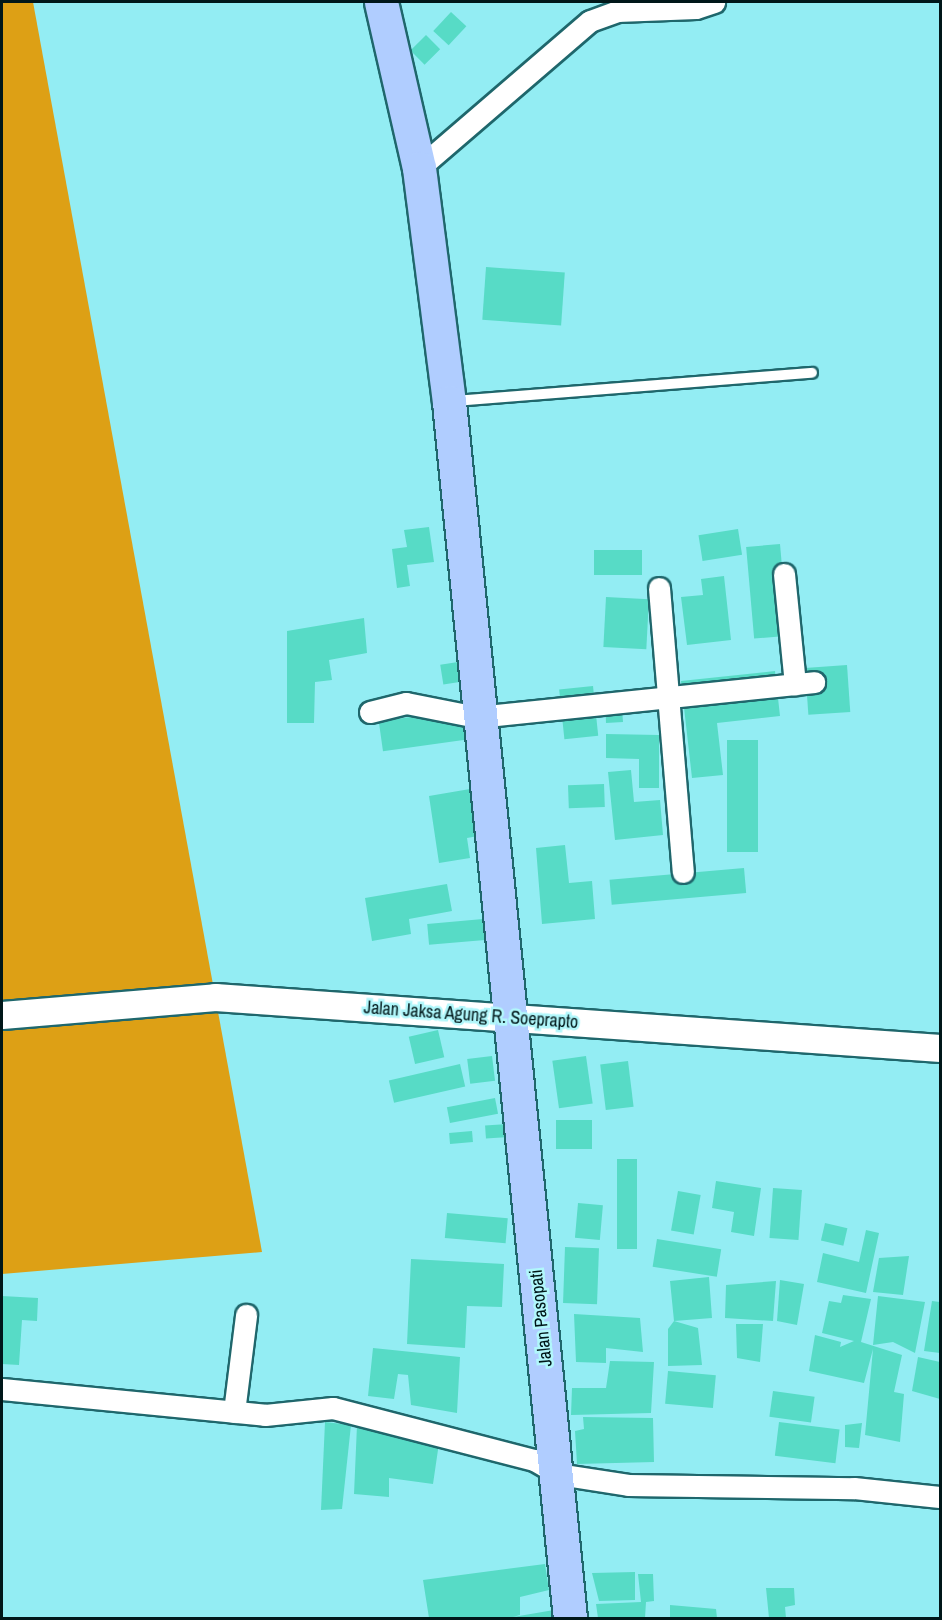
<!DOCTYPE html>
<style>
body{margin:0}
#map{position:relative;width:942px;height:1620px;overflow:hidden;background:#93edf3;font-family:"Archivo Narrow",sans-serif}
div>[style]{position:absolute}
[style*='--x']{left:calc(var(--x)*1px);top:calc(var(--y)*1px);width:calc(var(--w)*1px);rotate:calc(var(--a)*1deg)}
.forest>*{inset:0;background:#dda015}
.building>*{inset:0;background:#57dbc6;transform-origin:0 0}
.roads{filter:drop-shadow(2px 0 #1f676c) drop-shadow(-2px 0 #1f676c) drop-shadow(0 2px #1f676c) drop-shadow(0 -2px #1f676c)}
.service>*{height:10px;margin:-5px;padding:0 5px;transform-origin:5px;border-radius:5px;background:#fff}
.minor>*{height:21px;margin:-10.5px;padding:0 10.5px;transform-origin:10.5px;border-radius:10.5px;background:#fff}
.tertiary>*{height:27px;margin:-13.5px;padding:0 13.5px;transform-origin:13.5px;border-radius:13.5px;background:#fff}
.primary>*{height:33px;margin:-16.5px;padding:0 16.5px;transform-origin:16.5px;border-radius:16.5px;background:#b0cdff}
span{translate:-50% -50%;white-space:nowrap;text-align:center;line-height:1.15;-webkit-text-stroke:5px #b1f7fb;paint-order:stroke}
.street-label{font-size:18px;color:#001719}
.frame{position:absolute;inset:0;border:3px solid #001719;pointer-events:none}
</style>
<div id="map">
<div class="forest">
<div style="clip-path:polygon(2px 2px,33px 2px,262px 1252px,2px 1274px)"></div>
</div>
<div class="building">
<div style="left:451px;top:12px;width:21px;height:26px;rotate:43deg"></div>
<div style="left:426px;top:35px;width:20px;height:22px;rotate:45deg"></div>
<div style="left:486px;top:267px;width:79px;height:53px;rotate:4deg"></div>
<div style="clip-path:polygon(429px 527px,434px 562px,407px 565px,410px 586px,397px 588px,392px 549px,407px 547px,404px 530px)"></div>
<div style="left:738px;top:529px;width:26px;height:40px;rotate:81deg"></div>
<div style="left:780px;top:544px;width:92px;height:34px;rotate:85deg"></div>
<div style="left:594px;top:550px;width:48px;height:25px"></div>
<div style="clip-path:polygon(724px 576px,731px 640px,687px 645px,681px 597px,703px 595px,701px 579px)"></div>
<div style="left:606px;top:597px;width:43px;height:50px;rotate:3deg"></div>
<div style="clip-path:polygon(364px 618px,367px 653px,329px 660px,332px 680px,315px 682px,314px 723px,287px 723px,287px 631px)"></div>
<div style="left:458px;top:662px;width:20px;height:18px;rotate:81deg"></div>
<div style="left:847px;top:665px;width:47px;height:42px;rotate:86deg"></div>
<div style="clip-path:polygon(775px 671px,780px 716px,717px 723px,723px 775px,692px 778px,681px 681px)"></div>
<div style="left:593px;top:686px;width:50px;height:34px;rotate:84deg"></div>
<div style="clip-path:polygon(605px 694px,622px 709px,623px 722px,606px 723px)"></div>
<div style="left:461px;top:710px;width:30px;height:83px;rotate:82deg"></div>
<div style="clip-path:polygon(606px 734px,659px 735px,659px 788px,639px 788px,639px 759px,606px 758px)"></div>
<div style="left:727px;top:740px;width:31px;height:112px"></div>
<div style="clip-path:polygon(631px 770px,634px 802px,660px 800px,663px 835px,615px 840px,608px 772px)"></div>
<div style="left:604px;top:784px;width:23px;height:36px;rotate:88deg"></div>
<div style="clip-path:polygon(470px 789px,478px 836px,467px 838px,470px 858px,439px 863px,429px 796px)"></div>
<div style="clip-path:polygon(565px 845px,569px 883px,592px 881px,595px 919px,542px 924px,536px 848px)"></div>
<div style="left:744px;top:868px;width:25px;height:135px;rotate:85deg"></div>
<div style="clip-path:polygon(447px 884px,452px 911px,409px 919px,411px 934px,372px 941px,365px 898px)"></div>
<div style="left:483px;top:919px;width:21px;height:56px;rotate:85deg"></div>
<div style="left:438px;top:1030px;width:28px;height:30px;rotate:77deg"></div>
<div style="left:492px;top:1056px;width:25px;height:25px;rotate:83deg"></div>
<div style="left:586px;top:1056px;width:48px;height:34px;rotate:82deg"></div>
<div style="left:628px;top:1061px;width:46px;height:28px;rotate:83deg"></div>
<div style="left:460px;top:1064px;width:23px;height:73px;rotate:77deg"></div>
<div style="left:495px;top:1098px;width:16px;height:49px;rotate:79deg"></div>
<div style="left:556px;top:1120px;width:36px;height:29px"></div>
<div style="left:508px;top:1124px;width:13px;height:23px;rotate:86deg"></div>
<div style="left:472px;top:1131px;width:11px;height:23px;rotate:85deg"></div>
<div style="left:617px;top:1159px;width:20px;height:90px"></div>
<div style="clip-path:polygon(716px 1181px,761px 1188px,754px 1236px,731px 1232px,734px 1212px,712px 1208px)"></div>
<div style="left:773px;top:1188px;width:29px;height:50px;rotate:4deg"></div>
<div style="left:678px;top:1191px;width:23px;height:40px;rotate:10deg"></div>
<div style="left:578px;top:1203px;width:25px;height:35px;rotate:5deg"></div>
<div style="left:447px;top:1213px;width:61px;height:25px;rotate:5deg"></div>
<div style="left:825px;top:1223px;width:23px;height:18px;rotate:13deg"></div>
<div style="clip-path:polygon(866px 1230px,879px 1233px,866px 1293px,817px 1282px,823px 1253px,859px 1262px)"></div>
<div style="left:657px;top:1239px;width:65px;height:28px;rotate:9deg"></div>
<div style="left:565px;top:1247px;width:34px;height:56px;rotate:2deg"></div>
<div style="clip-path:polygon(909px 1256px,903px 1295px,873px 1292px,879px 1258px)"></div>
<div style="clip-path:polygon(411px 1259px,504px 1264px,502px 1307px,467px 1306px,465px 1348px,407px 1344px)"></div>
<div style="clip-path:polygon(709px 1277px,712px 1318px,674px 1321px,698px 1328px,702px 1365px,668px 1366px,668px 1329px,674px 1321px,670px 1281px)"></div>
<div style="clip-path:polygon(780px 1280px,804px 1284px,797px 1325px,777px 1321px)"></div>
<div style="clip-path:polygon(776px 1281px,773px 1321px,725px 1318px,726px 1285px)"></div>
<div style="clip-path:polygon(843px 1295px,871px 1299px,861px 1342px,902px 1355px,894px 1392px,904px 1394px,900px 1442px,865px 1435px,873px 1349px,864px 1383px,809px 1371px,815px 1335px,841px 1342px,840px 1347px,854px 1341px,822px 1333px,829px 1301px,841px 1303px)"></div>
<div style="clip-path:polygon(2px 1296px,38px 1298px,37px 1321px,22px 1320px,19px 1365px,2px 1364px)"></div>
<div style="clip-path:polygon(878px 1296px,925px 1302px,915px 1353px,893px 1342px,873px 1345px)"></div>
<div style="clip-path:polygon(932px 1301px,940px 1302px,940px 1353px,924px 1351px)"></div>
<div style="clip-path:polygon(574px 1314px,640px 1318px,643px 1352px,606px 1348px,606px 1363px,576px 1362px)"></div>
<div style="clip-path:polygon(736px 1324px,763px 1324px,760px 1362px,737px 1358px)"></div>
<div style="clip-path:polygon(373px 1348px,460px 1357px,457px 1413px,411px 1405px,408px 1375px,398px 1374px,394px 1399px,368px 1396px)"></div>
<div style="clip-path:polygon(918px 1357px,940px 1362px,940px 1399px,912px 1391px)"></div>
<div style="clip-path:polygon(610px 1361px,654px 1362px,651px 1413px,571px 1415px,572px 1388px,606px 1388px)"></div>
<div style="left:668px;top:1371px;width:48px;height:33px;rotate:5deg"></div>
<div style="left:773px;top:1391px;width:42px;height:26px;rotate:8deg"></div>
<div style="clip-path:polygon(583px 1417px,653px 1418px,654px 1462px,577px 1464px,575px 1431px,584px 1429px)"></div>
<div style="clip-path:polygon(325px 1422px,351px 1425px,342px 1509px,321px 1510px)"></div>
<div style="left:779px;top:1422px;width:61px;height:34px;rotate:7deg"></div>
<div style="clip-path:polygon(862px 1423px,859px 1448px,845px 1447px,845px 1425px)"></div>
<div style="clip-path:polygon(357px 1425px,439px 1443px,433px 1484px,389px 1478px,389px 1497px,354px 1494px)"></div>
<div style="clip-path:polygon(545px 1564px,549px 1590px,520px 1597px,520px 1615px,513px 1617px,554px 1610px,554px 1618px,429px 1618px,423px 1580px)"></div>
<div style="clip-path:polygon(635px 1572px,635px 1600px,599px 1601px,592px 1573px)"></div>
<div style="clip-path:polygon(638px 1574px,653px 1574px,654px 1601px,646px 1602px,645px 1618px,598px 1618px,596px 1604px,641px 1602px)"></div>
<div style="clip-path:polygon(766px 1588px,794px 1588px,795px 1605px,785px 1607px,786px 1618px,769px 1618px)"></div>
<div style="clip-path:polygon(670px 1605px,716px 1609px,717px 1618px,670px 1618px)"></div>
</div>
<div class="roads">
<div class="service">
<div style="--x:453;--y:401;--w:360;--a:-4.5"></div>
</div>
<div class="minor">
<div style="--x:419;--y:168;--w:225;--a:-40.7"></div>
<div style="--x:590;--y:21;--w:29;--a:-20"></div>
<div style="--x:617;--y:11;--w:79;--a:-2.2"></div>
<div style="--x:696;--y:8;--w:19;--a:-18"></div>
<div style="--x:784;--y:574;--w:111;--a:84.3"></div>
<div style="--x:659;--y:588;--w:285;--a:85.2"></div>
<div style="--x:370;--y:712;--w:37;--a:-14"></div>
<div style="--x:406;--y:703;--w:72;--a:11.2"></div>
<div style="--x:477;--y:717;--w:339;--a:-5.9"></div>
<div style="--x:2;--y:1389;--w:264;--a:5.6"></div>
<div style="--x:265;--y:1415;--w:68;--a:-5.9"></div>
<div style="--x:333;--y:1408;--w:208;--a:14.5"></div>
<div style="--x:534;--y:1460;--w:28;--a:30"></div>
<div style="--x:558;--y:1474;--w:71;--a:8.9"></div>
<div style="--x:628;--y:1485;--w:226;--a:0.8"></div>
<div style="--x:854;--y:1488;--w:86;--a:6"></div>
<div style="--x:234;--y:1412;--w:98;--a:-82.9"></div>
</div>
<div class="tertiary">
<div style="--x:2;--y:1015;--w:214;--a:-4.8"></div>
<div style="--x:215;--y:997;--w:727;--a:4.02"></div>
</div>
<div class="primary">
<div style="--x:381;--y:2;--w:170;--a:77.1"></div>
<div style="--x:419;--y:168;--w:236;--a:82.7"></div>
<div style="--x:449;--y:402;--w:1222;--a:84.32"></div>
</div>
</div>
<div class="street-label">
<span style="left:471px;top:1015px;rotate:4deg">Jalan Jaksa Agung R. Soeprapto</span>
<span style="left:541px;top:1318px;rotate:-96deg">Jalan Pasopati</span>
</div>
<div class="frame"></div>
</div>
